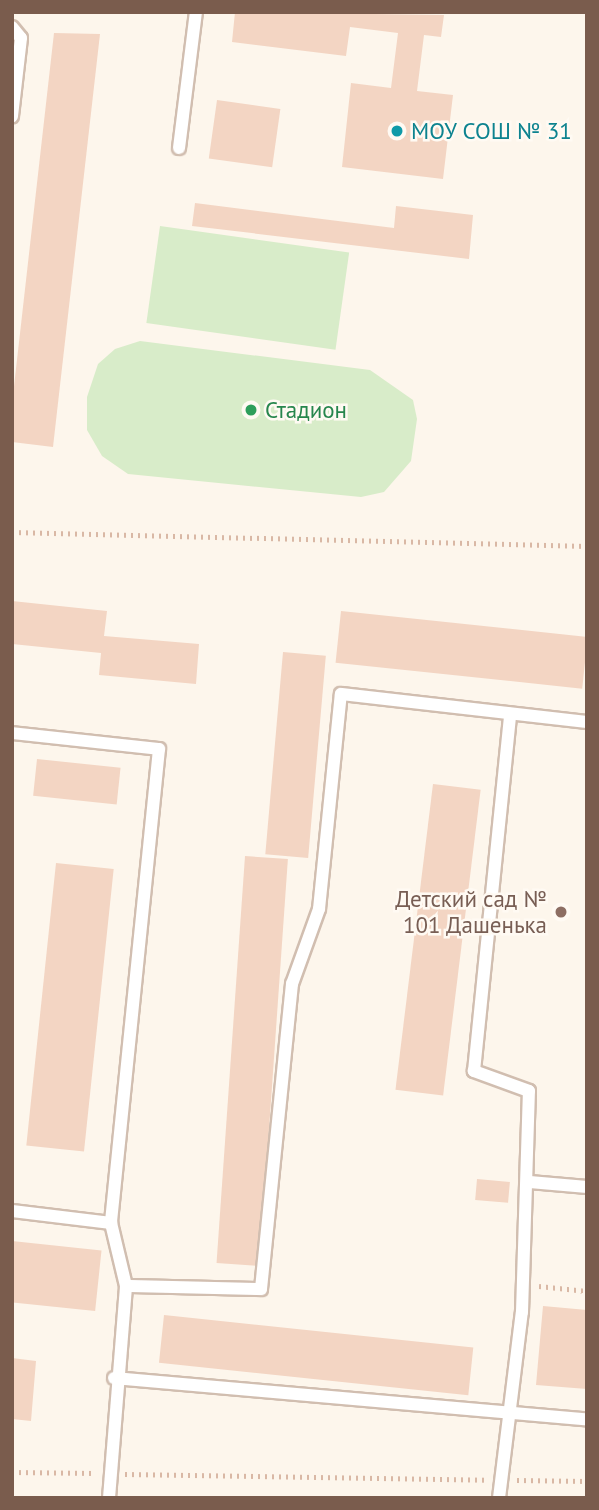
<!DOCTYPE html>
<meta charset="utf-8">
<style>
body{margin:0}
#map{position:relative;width:599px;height:1510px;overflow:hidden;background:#fdf6ec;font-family:"PT Sans",sans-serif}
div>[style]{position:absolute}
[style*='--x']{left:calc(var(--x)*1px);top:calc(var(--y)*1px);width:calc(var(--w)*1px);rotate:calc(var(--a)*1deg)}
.green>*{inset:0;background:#d8ecc9;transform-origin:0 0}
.building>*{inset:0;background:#f3d5c3;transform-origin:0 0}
.path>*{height:4.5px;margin-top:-2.25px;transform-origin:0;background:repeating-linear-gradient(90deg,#d9b8a5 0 2px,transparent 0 7px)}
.roads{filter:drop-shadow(2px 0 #d1beb0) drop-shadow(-2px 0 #d1beb0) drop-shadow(0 2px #d1beb0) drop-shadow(0 -2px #d1beb0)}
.lane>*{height:12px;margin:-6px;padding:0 6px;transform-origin:6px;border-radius:6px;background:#fff}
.dots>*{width:19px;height:19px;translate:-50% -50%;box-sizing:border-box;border:4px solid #fffaf3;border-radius:50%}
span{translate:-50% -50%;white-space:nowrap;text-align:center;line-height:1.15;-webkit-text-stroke:5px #fffaf3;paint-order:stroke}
.culture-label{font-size:23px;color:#0d838f}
.left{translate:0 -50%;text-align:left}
.leisure-label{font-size:23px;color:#27864d}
.education-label{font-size:23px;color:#785e54}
.right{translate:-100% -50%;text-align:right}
.frame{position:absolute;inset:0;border:14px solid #7a5c4d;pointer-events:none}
</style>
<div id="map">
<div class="green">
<div style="left:160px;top:226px;width:191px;height:98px;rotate:8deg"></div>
<div style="clip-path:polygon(140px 341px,370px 370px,413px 400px,417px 419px,411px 461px,384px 492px,361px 497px,128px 474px,102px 456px,87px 430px,87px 397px,98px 364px,115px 349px)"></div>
</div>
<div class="building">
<div style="clip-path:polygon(235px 12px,444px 15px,441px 37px,424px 35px,417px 91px,453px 95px,443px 179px,342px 167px,351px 83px,391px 88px,398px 33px,350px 27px,346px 56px,232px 42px)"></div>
<div style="clip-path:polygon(54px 33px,100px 34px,53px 447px,12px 442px,12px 404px)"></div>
<div style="left:217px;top:100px;width:64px;height:59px;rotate:8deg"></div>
<div style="clip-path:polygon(195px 203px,394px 228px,396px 206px,473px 215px,469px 259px,192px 226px)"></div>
<div style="clip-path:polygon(12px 601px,107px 611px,104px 636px,199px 644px,196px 684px,99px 675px,101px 653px,12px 644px)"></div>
<div style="left:341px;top:611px;width:248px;height:52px;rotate:6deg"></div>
<div style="left:283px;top:652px;width:43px;height:203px;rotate:5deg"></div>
<div style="left:37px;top:759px;width:84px;height:37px;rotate:6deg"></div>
<div style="left:433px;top:784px;width:48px;height:308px;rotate:7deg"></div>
<div style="left:245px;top:856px;width:43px;height:408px;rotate:4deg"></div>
<div style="left:56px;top:863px;width:58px;height:284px;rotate:6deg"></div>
<div style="left:477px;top:1179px;width:33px;height:21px;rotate:5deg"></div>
<div style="left:12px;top:1241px;width:90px;height:61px;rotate:6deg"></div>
<div style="clip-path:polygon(543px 1306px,587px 1310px,587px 1389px,536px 1385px)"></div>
<div style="left:164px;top:1315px;width:311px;height:48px;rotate:6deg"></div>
<div style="clip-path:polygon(12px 1358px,36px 1361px,31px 1421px,12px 1419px)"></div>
</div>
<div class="path">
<div style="--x:12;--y:532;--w:575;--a:1.39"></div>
<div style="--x:539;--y:1286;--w:48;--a:5.9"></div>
<div style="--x:12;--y:1472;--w:83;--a:0.7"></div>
<div style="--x:125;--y:1474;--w:362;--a:0.9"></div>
<div style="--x:517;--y:1480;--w:70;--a:0.8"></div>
</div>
<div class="roads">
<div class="lane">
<div style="--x:12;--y:27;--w:14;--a:51"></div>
<div style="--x:21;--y:38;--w:79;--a:96.6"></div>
<div style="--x:179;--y:148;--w:137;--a:-82.9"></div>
<div style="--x:12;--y:733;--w:148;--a:6.2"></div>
<div style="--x:159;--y:749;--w:476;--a:95.8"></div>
<div style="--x:111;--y:1223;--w:65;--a:76.6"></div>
<div style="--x:530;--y:1182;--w:57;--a:5"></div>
<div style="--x:12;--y:1211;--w:100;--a:6.9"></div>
<div style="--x:114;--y:1378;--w:475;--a:5"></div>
<div style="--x:109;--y:1498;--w:213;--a:-85.4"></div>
<div style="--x:126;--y:1286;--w:135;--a:1.3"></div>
<div style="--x:261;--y:1289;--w:307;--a:-84.2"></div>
<div style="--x:292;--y:984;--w:80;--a:-70.2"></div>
<div style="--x:319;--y:909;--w:216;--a:-84.2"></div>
<div style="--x:341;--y:694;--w:248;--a:6.5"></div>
<div style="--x:499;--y:1498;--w:187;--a:-83"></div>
<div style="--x:522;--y:1312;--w:221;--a:-88.2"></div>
<div style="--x:529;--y:1091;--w:59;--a:-160"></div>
<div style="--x:474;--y:1071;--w:359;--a:-84.2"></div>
</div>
</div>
<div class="dots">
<div style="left:397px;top:131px;background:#0f9aa8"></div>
<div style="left:251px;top:410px;background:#2e9e5b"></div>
<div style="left:561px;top:912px;background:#8d6e63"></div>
</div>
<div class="culture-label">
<span class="left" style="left:411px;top:131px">МОУ СОШ № 31</span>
</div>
<div class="leisure-label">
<span class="left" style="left:265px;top:410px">Стадион</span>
</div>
<div class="education-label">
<span class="right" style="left:547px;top:912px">Детский сад №<br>101 Дашенька</span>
</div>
<div class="frame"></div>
</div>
